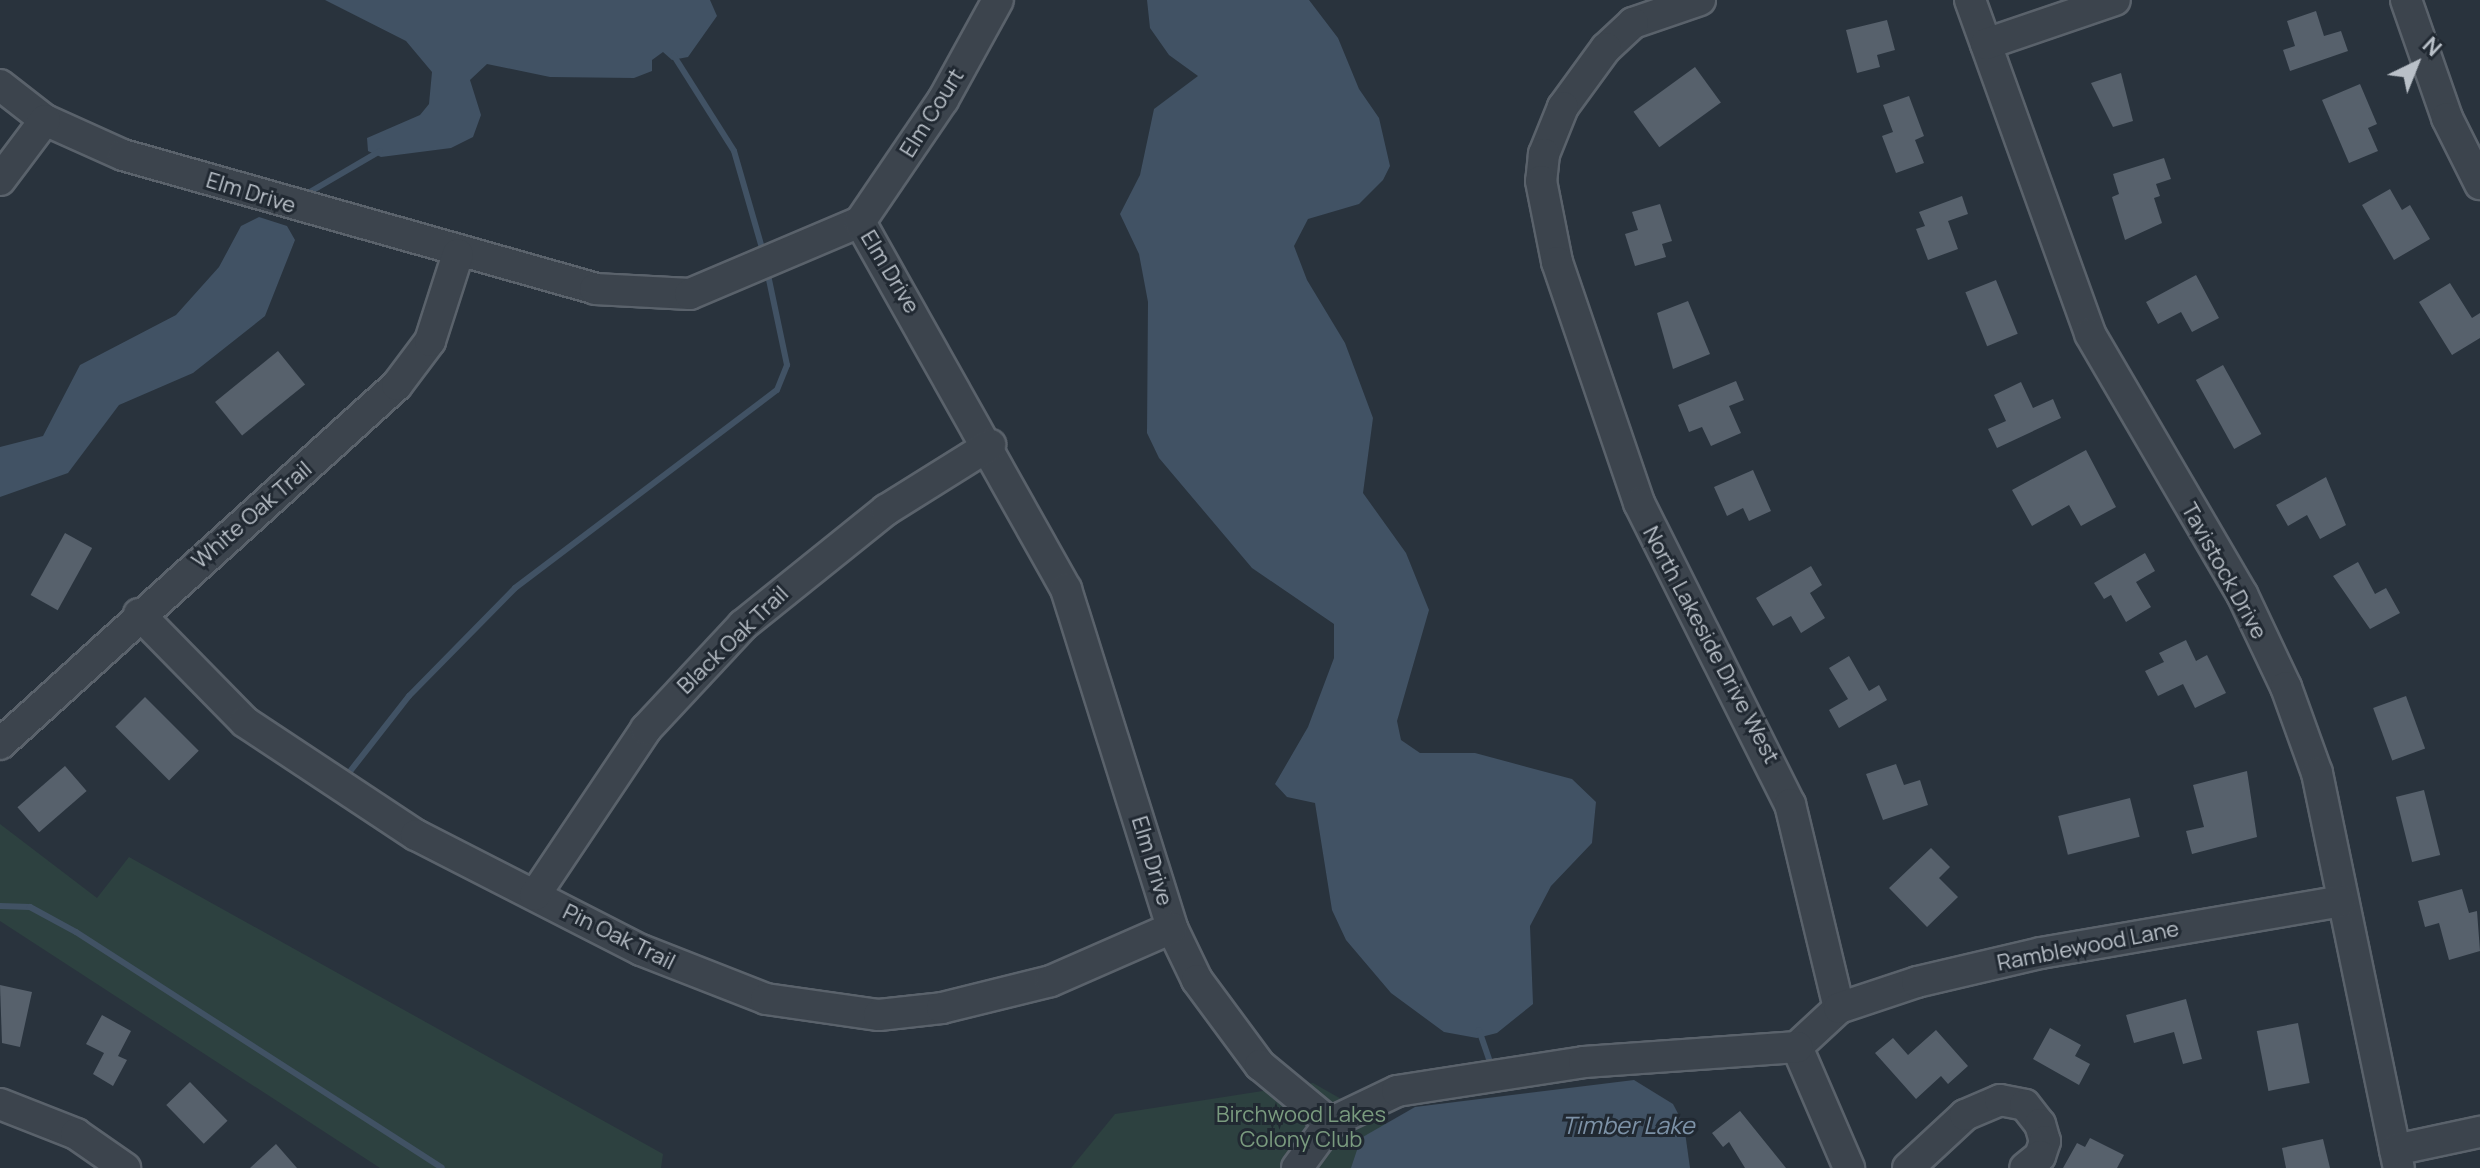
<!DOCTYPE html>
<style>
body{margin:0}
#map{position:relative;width:2480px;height:1168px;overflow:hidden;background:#29333d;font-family:Manrope,sans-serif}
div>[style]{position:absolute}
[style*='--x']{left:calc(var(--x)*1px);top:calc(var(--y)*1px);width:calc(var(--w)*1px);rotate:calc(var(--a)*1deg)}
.green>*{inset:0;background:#2d4140}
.water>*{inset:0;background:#415264}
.stream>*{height:6px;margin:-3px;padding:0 3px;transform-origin:3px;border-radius:3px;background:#415264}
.building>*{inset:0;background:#57616c;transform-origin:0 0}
.roads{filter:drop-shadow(2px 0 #5a626b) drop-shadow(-2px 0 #5a626b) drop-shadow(0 2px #5a626b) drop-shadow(0 -2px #5a626b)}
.minor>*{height:30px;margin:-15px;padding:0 15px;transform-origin:15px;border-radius:15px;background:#3c444d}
span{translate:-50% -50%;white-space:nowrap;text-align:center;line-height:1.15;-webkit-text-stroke:6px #212932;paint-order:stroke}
.street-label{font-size:22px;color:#b9c0c8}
.park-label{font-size:22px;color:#7a9b7f}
.water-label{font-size:24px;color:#7d92a7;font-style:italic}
.north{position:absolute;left:2376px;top:24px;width:80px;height:80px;-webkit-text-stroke:6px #212932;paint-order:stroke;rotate:43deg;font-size:22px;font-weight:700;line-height:32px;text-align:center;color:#b9c0c8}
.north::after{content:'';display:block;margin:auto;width:28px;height:36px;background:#b9c0c8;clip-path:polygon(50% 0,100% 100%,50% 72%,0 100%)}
</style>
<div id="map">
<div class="green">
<div style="clip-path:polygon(0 824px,97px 898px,129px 857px,663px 1154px,661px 1168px,380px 1168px,0 921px)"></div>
<div style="clip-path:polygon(1313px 1083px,1431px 1150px,1438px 1168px,1071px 1168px,1115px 1114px)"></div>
</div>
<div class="water">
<div style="clip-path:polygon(325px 0,710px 0,717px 16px,688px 57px,672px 60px,663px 52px,652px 60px,652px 71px,634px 78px,550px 77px,487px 64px,470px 80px,481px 115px,473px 137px,451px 148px,381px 157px,368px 151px,367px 138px,420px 115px,429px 104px,432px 72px,406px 41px)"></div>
<div style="clip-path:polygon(1147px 0,1309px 0,1338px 38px,1359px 89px,1379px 118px,1390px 166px,1383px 180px,1359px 204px,1308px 219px,1294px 246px,1307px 280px,1345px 343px,1373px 418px,1363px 493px,1406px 553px,1429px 610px,1397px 721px,1401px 740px,1420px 753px,1475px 753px,1572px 779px,1596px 802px,1592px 843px,1551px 886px,1530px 926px,1533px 1004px,1497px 1033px,1477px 1038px,1444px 1032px,1391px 993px,1346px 940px,1332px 910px,1315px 803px,1287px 797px,1275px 784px,1308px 727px,1334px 658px,1334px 624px,1252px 568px,1159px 458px,1147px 433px,1148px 302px,1139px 254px,1120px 214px,1140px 175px,1154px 109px,1198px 76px,1169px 55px,1150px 28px)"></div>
<div style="clip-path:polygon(259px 217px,287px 226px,295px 240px,265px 316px,193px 373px,119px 405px,68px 473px,0 497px,0 447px,43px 436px,80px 365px,176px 315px,219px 267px,241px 226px)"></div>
<div style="clip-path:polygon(1634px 1080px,1673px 1104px,1684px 1125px,1690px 1168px,1351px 1168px,1361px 1138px,1415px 1107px)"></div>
</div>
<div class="stream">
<div style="--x:674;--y:56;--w:112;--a:57.7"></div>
<div style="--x:734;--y:151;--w:108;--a:73.9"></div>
<div style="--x:303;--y:196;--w:89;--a:-30.3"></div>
<div style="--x:348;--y:774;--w:99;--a:-52"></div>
<div style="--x:409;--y:696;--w:151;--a:-45.5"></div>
<div style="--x:515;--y:588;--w:328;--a:-37.1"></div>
<div style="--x:777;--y:390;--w:27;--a:-68"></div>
<div style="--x:787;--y:365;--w:97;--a:-101.9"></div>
<div style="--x:0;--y:906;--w:30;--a:2"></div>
<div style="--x:30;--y:907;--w:52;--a:28.5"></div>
<div style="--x:76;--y:932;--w:435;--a:32.8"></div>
<div style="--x:1479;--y:1030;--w:40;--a:71.1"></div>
</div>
<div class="building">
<div style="clip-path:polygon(2316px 11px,2324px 36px,2341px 31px,2348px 51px,2290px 71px,2283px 50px,2295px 46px,2287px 21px)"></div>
<div style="clip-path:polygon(1887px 20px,1895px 50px,1877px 55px,1880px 67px,1857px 73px,1846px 30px)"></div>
<div style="left:1695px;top:67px;width:44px;height:76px;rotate:54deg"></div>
<div style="clip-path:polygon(2121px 73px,2133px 121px,2113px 127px,2091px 83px)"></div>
<div style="clip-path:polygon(2360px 84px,2377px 124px,2368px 128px,2378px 151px,2349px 163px,2322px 100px)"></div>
<div style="clip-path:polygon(1909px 96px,1924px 136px,1915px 140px,1924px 163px,1896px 173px,1882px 136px,1893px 132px,1883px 105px)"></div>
<div style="clip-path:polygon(2164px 158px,2171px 179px,2156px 184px,2160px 196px,2154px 198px,2162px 223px,2125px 240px,2112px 197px,2119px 194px,2113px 174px)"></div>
<div style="clip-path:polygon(2390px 189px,2402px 210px,2410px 205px,2430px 239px,2394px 260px,2362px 205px)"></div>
<div style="clip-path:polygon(1962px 196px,1968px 214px,1948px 221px,1958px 249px,1928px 260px,1916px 229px,1925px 226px,1919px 212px)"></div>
<div style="clip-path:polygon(1660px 204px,1672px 241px,1662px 244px,1666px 257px,1635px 266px,1625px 234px,1638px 230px,1632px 212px)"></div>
<div style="clip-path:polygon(2196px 275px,2219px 318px,2192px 332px,2181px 312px,2158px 324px,2146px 302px)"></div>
<div style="left:1996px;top:280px;width:58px;height:33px;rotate:68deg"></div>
<div style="clip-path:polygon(2450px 283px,2472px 318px,2480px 313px,2480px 338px,2452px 355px,2419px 302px)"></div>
<div style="clip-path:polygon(1688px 301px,1710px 354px,1673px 369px,1657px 313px)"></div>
<div style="left:278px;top:351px;width:43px;height:81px;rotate:51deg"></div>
<div style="left:2223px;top:365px;width:79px;height:31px;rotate:61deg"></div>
<div style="clip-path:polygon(1736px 381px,1744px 400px,1729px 406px,1741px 433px,1711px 446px,1702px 427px,1689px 432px,1678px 405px)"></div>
<div style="clip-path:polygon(2021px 382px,2033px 408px,2053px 399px,2061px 418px,1997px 448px,1988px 429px,2006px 421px,1994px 395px)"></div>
<div style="clip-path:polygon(2086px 450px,2116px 507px,2081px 526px,2069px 505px,2032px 526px,2012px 490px)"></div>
<div style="clip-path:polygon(1753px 470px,1771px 511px,1749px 521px,1743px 508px,1727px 516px,1714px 487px)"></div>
<div style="clip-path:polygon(2326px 477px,2346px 525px,2320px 539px,2307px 515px,2288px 526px,2276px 505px)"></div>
<div style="left:65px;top:533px;width:31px;height:71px;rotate:29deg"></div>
<div style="clip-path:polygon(2145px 553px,2155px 571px,2136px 582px,2151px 607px,2126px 622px,2111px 595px,2104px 599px,2094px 583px)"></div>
<div style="clip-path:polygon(2358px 562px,2375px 594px,2386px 588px,2400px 613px,2370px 629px,2333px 576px)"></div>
<div style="clip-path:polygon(1811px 566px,1822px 585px,1810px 593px,1825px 618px,1801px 633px,1791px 616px,1773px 626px,1756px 598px)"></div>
<div style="clip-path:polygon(2186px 640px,2196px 661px,2207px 655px,2226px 693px,2195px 708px,2183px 684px,2158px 696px,2145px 671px,2164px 662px,2159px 653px)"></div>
<div style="clip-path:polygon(1849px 656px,1869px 691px,1879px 685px,1887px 700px,1839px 728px,1829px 710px,1848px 699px,1829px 668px)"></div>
<div style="left:2406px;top:696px;width:56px;height:35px;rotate:70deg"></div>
<div style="left:145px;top:697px;width:76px;height:42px;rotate:45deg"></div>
<div style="clip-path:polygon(1896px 764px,1904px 785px,1920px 780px,1928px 805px,1883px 820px,1866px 774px)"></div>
<div style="left:65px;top:766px;width:33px;height:63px;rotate:49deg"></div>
<div style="clip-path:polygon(2247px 771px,2257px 837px,2192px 854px,2186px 831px,2204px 827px,2193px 785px)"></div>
<div style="left:2424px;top:790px;width:67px;height:29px;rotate:76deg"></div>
<div style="left:2130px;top:798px;width:40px;height:74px;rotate:76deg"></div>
<div style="clip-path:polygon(1931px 848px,1950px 867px,1939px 878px,1958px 897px,1927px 927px,1889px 888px)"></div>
<div style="clip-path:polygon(2462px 889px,2469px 913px,2477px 911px,2480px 951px,2449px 960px,2439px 923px,2425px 927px,2418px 901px)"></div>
<div style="clip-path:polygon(0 985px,32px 992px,20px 1047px,2px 1043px)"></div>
<div style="clip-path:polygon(2186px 999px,2202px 1059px,2183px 1064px,2174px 1032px,2134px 1043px,2126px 1015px)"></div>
<div style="clip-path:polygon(102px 1015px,131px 1031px,118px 1056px,127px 1060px,113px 1086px,93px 1074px,104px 1053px,86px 1044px)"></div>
<div style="left:2298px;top:1023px;width:61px;height:42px;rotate:79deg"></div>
<div style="clip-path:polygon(2050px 1028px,2081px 1045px,2075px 1056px,2090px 1064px,2079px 1085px,2033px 1059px)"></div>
<div style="clip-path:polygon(1936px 1030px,1968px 1066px,1948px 1084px,1941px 1076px,1916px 1099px,1875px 1053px,1893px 1038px,1908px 1055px)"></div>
<div style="left:190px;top:1082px;width:54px;height:33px;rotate:46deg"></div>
<div style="clip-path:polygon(1740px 1111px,1786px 1168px,1745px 1168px,1729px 1142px,1723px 1147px,1712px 1133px)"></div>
<div style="clip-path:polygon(2090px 1138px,2124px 1155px,2117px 1168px,2063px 1168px,2077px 1143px,2085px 1147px)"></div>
<div style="clip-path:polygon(2323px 1139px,2330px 1168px,2286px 1168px,2282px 1148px)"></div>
<div style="clip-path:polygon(276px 1144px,297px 1168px,250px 1168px)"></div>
</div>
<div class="roads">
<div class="minor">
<div style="--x:1700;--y:0;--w:71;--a:161.1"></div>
<div style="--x:1633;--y:23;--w:37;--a:137"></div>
<div style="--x:1606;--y:48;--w:73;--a:126.1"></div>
<div style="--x:1563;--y:107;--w:51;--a:112"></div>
<div style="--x:1544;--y:154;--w:27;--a:96"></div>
<div style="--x:1541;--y:181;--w:83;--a:78.8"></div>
<div style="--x:1557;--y:262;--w:255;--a:71.2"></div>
<div style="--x:1639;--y:503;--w:337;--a:63.4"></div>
<div style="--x:1790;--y:804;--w:210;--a:76.5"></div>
<div style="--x:1970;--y:0;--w:355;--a:70.2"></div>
<div style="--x:2090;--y:334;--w:301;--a:59.7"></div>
<div style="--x:2242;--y:594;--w:103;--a:64.7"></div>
<div style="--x:2286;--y:687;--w:91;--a:70.2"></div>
<div style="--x:2317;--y:773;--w:403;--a:78.3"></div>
<div style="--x:2406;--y:0;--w:125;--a:70.8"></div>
<div style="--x:2447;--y:118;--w:74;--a:63.4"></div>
<div style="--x:1986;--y:44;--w:136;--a:-18.8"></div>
<div style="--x:0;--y:85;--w:57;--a:37.9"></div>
<div style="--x:45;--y:120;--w:85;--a:24.2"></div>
<div style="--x:123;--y:155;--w:491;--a:15.8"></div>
<div style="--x:595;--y:289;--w:95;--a:3"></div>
<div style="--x:690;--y:294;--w:185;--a:-23"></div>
<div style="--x:860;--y:222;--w:421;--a:60.7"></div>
<div style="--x:1066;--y:589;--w:355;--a:72.6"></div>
<div style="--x:1172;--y:928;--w:58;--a:64.3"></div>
<div style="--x:1197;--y:980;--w:106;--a:53.5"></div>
<div style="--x:1260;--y:1065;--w:91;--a:39.6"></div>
<div style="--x:0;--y:180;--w:75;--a:-53.1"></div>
<div style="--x:860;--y:222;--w:148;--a:-55.8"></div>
<div style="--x:943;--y:100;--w:114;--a:-61.2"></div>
<div style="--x:139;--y:614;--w:151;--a:45.5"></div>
<div style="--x:245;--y:722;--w:205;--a:33.5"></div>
<div style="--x:416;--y:835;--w:253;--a:27.1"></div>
<div style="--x:641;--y:950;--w:134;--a:21.4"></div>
<div style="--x:766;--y:999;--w:114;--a:8.1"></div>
<div style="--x:879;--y:1015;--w:63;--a:-6.3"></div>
<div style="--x:942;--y:1008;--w:112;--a:-13.9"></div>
<div style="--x:1051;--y:981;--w:132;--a:-23.7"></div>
<div style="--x:0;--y:744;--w:535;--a:-42.12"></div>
<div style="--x:397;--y:385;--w:55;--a:-53.1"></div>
<div style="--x:430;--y:341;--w:91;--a:-72.2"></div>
<div style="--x:535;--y:895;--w:200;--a:-56.2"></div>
<div style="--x:646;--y:729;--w:142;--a:-47"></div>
<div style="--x:743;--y:625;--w:184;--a:-38.8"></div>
<div style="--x:886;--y:510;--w:123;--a:-32"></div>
<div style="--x:1797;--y:1047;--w:57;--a:-42.9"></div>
<div style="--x:1839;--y:1008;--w:82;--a:-18.4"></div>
<div style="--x:1917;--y:982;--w:127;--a:-13.2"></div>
<div style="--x:2041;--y:953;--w:304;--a:-9.8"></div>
<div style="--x:1797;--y:1047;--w:132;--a:66.7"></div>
<div style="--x:0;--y:1104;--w:82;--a:21.5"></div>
<div style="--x:76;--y:1134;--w:60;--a:34.8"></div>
<div style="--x:2395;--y:1150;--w:87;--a:-12"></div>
<div style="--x:1297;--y:1168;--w:56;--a:-53.7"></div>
<div style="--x:1330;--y:1123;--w:74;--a:-25.5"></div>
<div style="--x:1397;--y:1091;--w:189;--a:-8.8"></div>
<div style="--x:1584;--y:1062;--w:214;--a:-4"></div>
<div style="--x:1908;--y:1168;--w:78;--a:-42.9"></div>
<div style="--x:1965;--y:1115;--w:38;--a:-23"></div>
<div style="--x:2000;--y:1100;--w:25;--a:11"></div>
<div style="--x:2025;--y:1105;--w:24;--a:52"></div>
<div style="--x:2040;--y:1124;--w:18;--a:74"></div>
<div style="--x:2045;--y:1141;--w:16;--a:108"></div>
<div style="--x:2040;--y:1156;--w:19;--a:141"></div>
</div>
</div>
<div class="street-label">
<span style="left:932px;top:113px;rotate:-58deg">Elm Court</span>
<span style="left:251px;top:193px;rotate:17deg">Elm Drive</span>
<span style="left:890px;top:272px;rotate:59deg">Elm Drive</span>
<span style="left:252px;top:515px;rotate:-41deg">White Oak Trail</span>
<span style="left:2224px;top:571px;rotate:61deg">Tavistock Drive</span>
<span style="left:733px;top:640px;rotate:-44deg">Black Oak Trail</span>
<span style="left:1711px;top:645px;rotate:62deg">North Lakeside Drive West</span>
<span style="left:1152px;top:861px;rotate:73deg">Elm Drive</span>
<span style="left:619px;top:937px;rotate:26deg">Pin Oak Trail</span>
<span style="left:2088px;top:946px;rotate:-11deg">Ramblewood Lane</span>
</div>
<div class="park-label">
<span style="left:1301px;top:1127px">Birchwood Lakes<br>Colony Club</span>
</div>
<div class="water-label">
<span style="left:1628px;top:1125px">Timber Lake</span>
</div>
<div class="north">N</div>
</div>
